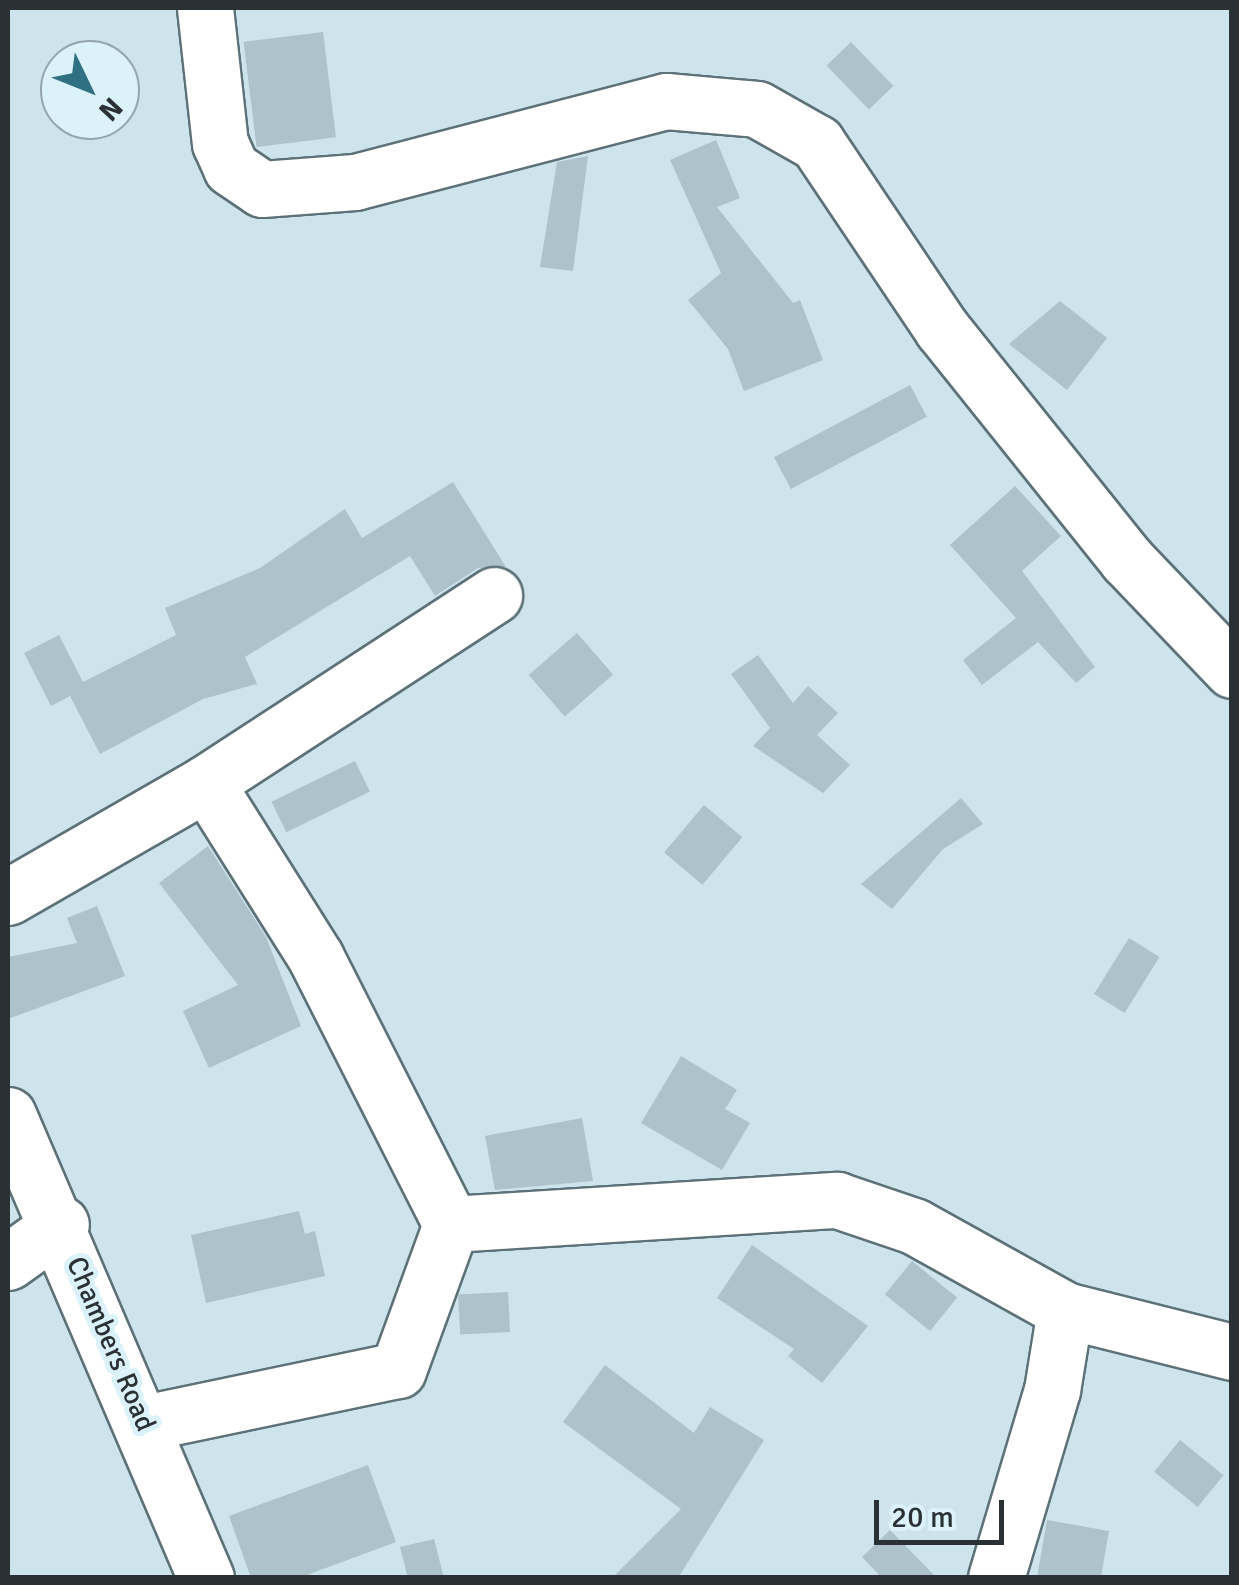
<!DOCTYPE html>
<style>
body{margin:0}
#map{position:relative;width:1239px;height:1585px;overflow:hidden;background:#cee4ec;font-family:Signika,sans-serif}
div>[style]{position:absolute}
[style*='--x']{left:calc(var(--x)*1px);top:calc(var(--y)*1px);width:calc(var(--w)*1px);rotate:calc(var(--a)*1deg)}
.building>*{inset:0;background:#adc2ca;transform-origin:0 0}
.roads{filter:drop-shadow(2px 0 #5d7178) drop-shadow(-2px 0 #5d7178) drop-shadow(0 2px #5d7178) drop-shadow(0 -2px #5d7178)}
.minor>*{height:55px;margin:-27.5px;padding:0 27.5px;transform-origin:27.5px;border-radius:27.5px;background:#fff}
span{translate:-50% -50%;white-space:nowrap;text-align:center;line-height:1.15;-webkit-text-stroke:10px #dbf2fa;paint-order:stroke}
.street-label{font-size:28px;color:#293134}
.frame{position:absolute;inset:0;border:10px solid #293134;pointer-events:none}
.north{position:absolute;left:40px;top:40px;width:100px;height:100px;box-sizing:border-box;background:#dbf2fa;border:2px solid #94a5ab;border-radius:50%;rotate:133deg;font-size:28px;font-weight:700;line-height:40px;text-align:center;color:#293134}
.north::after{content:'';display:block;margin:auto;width:35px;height:45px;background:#2f7083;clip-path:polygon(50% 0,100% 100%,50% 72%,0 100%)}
.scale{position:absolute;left:874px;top:1500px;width:130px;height:45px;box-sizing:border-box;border:5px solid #293134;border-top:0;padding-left:12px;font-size:30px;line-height:35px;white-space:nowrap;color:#293134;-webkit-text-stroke:8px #dbf2fa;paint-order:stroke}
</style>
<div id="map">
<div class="building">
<div style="left:323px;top:32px;width:106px;height:80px;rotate:83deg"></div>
<div style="left:851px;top:42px;width:61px;height:34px;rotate:46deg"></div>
<div style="clip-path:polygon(716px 140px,740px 198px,717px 207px,793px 303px,800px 300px,823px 360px,744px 391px,728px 349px,688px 300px,721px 273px,670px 160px)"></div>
<div style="clip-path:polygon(588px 156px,573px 271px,540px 267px,557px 162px)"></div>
<div style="clip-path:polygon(1060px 301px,1107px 338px,1067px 390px,1009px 344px)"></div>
<div style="left:910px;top:385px;width:36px;height:154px;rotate:62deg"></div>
<div style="clip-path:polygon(453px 482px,506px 567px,478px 568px,435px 596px,410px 556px,245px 657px,257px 684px,203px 699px,100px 754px,70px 696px,51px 706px,24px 653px,59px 635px,83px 682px,176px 635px,165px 608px,260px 568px,345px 509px,362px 538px)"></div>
<div style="clip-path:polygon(1015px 486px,1061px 536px,1022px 571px,1095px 667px,1076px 683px,1038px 642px,982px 685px,963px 660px,1016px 618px,950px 545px)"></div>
<div style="left:577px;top:633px;width:55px;height:64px;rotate:49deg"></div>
<div style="clip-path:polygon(758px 655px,793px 703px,808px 686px,838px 713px,817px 735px,850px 765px,823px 793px,753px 746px,770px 728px,731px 674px)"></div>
<div style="left:355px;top:761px;width:34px;height:93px;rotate:64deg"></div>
<div style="clip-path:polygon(961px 798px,983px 824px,943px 849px,892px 909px,861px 884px)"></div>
<div style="left:704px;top:805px;width:50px;height:62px;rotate:40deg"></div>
<div style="clip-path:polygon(208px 846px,266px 937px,301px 1026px,209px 1068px,183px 1011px,238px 985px,159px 883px)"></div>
<div style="clip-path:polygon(97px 906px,125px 976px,8px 1019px,8px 957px,77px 943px,67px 918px)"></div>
<div style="left:1129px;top:938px;width:36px;height:66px;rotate:32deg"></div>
<div style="clip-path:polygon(681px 1056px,737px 1090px,725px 1109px,750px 1123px,722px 1170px,641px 1123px)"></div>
<div style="clip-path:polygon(582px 1118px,593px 1181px,495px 1190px,485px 1136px)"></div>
<div style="clip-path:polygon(299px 1211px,305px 1234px,315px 1231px,325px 1276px,206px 1303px,191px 1235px)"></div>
<div style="clip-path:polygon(752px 1245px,868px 1326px,822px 1383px,788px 1356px,794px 1349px,717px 1298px)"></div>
<div style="left:912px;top:1261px;width:58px;height:43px;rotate:39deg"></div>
<div style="left:508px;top:1292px;width:40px;height:50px;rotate:87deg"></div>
<div style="clip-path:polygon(605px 1365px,694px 1433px,710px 1407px,764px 1440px,678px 1578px,612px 1578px,681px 1509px,563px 1422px)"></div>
<div style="left:1180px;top:1440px;width:56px;height:41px;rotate:39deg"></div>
<div style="clip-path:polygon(368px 1465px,396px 1542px,299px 1578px,251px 1578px,229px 1516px)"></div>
<div style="clip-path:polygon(1047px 1520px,1109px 1531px,1101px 1577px,1037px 1577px)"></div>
<div style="clip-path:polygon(890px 1530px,937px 1578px,882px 1578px,862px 1557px)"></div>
<div style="clip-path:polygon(434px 1539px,444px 1578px,408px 1578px,400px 1547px)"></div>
</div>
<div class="roads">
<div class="minor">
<div style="--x:205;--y:8;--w:136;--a:83.7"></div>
<div style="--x:220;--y:143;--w:27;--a:66"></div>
<div style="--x:231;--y:168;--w:37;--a:34"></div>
<div style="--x:262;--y:189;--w:93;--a:-4.3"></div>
<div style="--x:355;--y:182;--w:321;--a:-14.6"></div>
<div style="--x:666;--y:101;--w:91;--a:5"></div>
<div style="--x:757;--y:109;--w:69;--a:29.5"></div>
<div style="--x:817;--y:143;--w:224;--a:56.1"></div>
<div style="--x:942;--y:329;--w:296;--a:51.3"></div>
<div style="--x:1127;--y:560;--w:152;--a:46.3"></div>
<div style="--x:206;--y:783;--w:207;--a:57.8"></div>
<div style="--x:316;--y:958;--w:298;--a:63.1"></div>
<div style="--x:451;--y:1224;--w:387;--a:-3.6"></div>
<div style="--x:837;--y:1200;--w:81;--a:18.7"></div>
<div style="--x:914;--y:1226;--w:173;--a:29.1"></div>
<div style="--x:1065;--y:1310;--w:81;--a:99.2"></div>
<div style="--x:1052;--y:1390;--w:196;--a:106.6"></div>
<div style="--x:8;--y:897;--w:228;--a:-29.9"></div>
<div style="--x:206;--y:783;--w:344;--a:-33.1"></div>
<div style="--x:8;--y:1115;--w:504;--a:66.85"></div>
<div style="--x:8;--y:1262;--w:65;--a:-35.6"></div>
<div style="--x:1065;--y:1310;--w:172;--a:14.1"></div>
<div style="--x:144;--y:1423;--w:259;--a:-11.8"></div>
<div style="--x:398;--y:1370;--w:155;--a:-70"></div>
</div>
</div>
<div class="street-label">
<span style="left:111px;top:1344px;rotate:67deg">Chambers Road</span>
</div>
<div class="frame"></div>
<div class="north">N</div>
<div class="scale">20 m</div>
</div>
